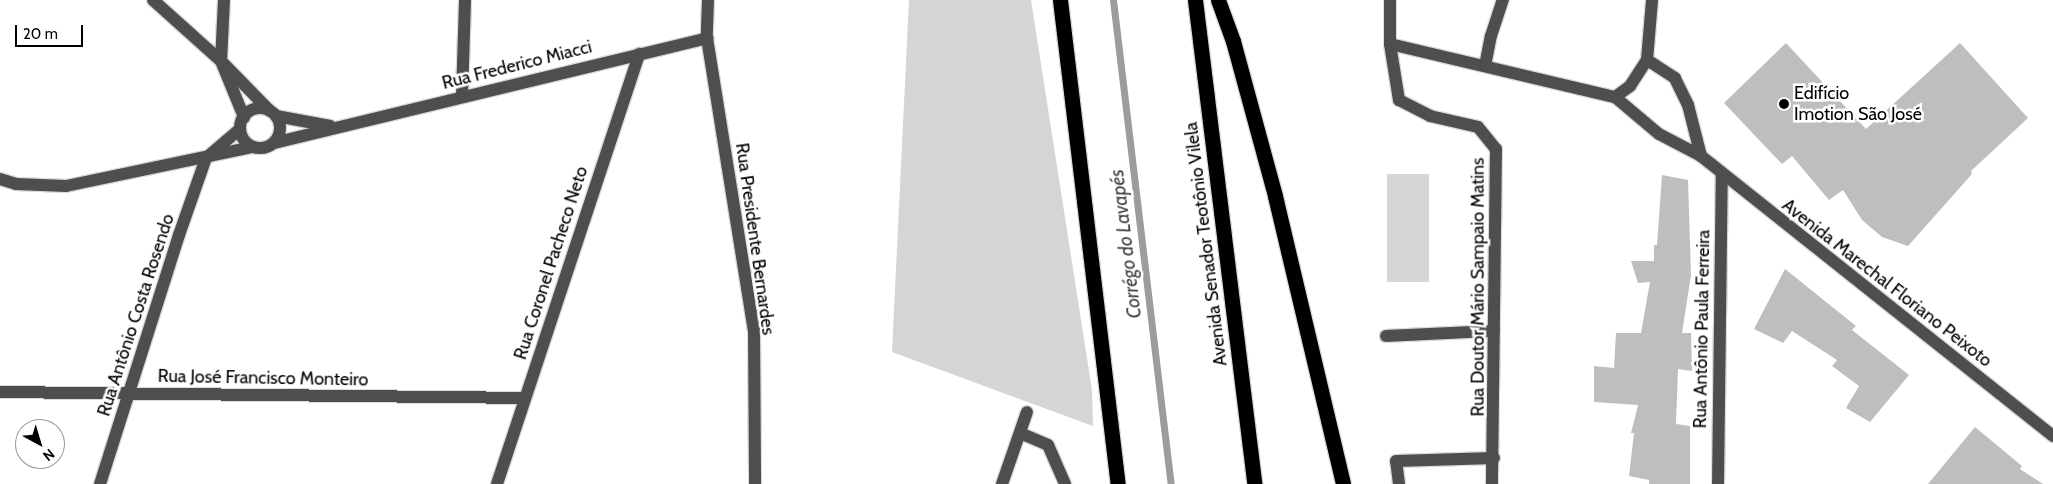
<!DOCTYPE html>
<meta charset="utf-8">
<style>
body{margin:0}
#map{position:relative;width:2053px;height:484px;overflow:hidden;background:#fff;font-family:Cabin,sans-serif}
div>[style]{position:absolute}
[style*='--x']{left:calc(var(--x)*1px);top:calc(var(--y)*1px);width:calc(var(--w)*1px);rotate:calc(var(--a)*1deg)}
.green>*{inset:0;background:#d5d5d5;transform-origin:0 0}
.stream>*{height:7px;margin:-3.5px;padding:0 3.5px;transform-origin:3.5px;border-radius:3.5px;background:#9c9c9c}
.building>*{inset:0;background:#bebebe}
.roads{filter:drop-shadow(1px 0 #dbdbdb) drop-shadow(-1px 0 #dbdbdb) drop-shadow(0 1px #dbdbdb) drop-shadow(0 -1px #dbdbdb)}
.minor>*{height:12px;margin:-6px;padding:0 6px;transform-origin:6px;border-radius:6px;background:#4e4e4e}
.minor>.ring{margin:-6px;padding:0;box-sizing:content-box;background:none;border:12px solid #4e4e4e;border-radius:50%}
.highway>*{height:15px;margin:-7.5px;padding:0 7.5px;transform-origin:7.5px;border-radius:7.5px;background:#000}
.dots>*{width:14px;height:14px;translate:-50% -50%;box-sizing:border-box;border:2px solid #fff;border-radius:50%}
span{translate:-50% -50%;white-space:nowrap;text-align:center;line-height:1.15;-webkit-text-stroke:5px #fff;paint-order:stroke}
.street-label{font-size:18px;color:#000}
.poi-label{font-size:18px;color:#000}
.left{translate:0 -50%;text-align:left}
.water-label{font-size:19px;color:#3d3d3d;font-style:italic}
.north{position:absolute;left:15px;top:419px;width:50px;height:50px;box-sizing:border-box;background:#fff;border:1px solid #999;border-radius:50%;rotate:141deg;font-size:14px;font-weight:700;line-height:20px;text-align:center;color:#000}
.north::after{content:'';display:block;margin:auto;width:18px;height:22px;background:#000;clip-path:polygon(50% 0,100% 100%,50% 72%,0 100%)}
.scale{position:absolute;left:15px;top:25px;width:68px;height:22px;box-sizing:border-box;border:2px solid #000;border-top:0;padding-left:6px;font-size:15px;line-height:18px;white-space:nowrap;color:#000;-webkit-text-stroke:4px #fff;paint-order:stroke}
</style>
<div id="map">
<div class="green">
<div style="clip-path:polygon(909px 0,1031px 0,1092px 390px,1093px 426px,892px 352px)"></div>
<div style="left:1387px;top:174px;width:42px;height:108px"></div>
</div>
<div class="stream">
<div style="--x:1113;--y:0;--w:487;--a:83.2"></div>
</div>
<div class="building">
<div style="clip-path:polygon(1786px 43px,1866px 129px,1960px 43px,2028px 118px,1971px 171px,1972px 174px,1908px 246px,1882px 237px,1862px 220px,1843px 190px,1829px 200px,1792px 156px,1782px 164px,1724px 103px)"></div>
<div style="clip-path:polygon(1662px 175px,1688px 180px,1691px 275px,1682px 333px,1691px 333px,1692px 371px,1678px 369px,1676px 424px,1690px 426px,1690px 484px,1649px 484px,1649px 480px,1629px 476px,1634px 433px,1631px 433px,1638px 405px,1594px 402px,1594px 366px,1614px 368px,1616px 333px,1641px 333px,1650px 282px,1638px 283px,1631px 261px,1654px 261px,1654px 245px,1657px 245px)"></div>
<div style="clip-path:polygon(1785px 269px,1856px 326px,1852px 330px,1909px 375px,1870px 422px,1846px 408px,1859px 386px,1832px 366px,1837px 360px,1792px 331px,1783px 343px,1754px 329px)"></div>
<div style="clip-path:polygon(1975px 427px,2022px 466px,2020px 469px,2043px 484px,1928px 484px)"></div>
</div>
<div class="roads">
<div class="minor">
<div style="--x:153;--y:0;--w:91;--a:41.9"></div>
<div style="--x:221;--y:61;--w:70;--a:45.6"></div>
<div style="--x:224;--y:0;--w:61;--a:92.8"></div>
<div style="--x:221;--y:61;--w:61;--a:67.7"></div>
<div style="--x:708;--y:0;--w:38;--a:92"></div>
<div style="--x:707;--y:38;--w:296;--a:80.9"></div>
<div style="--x:754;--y:330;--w:154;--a:89.6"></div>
<div style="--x:1390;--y:0;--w:44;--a:90"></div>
<div style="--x:1390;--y:44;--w:57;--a:80.9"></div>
<div style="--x:1399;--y:100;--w:35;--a:27"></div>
<div style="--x:1430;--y:116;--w:49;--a:12.9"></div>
<div style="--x:1478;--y:127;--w:28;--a:51"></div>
<div style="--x:1496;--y:149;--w:335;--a:90.7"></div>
<div style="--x:1390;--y:44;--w:231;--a:13.3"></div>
<div style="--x:1615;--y:97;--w:57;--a:40.1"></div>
<div style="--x:1659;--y:134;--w:47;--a:27.6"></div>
<div style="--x:1701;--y:156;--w:53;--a:-104.3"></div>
<div style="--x:1688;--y:105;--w:30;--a:-116"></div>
<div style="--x:1675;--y:78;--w:33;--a:-147"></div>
<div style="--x:1485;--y:66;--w:31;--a:-79"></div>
<div style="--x:1491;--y:36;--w:38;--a:-72"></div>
<div style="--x:462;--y:96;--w:96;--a:-88.2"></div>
<div style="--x:1615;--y:97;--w:19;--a:-36"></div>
<div style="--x:1630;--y:86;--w:31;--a:-57"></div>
<div style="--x:1647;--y:60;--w:60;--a:-85.2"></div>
<div class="ring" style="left:240px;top:108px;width:28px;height:28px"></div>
<div style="--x:276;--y:116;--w:55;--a:10.5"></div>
<div style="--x:274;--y:143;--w:446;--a:-13.6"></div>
<div style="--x:1701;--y:156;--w:450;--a:38.5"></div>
<div style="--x:0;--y:179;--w:17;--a:17"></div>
<div style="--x:16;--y:184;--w:50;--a:2.3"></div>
<div style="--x:66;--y:186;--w:191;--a:-11.8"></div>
<div style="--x:1386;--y:336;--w:108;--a:-2.7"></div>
<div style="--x:0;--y:392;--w:525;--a:0.65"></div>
<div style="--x:1020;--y:433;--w:30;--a:23"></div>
<div style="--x:1048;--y:445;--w:43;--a:66.4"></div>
<div style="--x:100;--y:484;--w:261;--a:-72.4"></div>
<div style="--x:179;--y:235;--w:82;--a:-70.7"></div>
<div style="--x:206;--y:158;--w:45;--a:-40.5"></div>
<div style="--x:497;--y:484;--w:453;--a:-71.7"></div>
<div style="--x:1002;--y:484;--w:76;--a:-70.9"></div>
<div style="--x:1399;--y:484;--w:23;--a:-97"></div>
<div style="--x:1396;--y:461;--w:98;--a:-1.8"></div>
<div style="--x:1718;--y:484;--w:310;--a:-89.3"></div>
</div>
<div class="highway">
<div style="--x:1060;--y:0;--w:487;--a:83.2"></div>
<div style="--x:1195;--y:0;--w:488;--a:83"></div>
<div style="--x:1218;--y:0;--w:44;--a:69.9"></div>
<div style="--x:1233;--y:41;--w:161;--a:74.8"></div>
<div style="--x:1275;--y:196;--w:296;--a:76.7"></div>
</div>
</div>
<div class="dots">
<div style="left:1784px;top:104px;background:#000"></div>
</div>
<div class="street-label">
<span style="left:517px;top:65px;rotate:-14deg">Rua Frederico Miacci</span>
<span style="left:755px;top:239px;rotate:82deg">Rua Presidente Bernardes</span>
<span style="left:1206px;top:244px;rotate:-97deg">Avenida Senador Teotônio Vilela</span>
<span style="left:551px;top:263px;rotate:-72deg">Rua Coronel Pacheco Neto</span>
<span style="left:1887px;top:283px;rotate:38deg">Avenida Marechal Floriano Peixoto</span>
<span style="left:1478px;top:287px;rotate:-90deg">Rua Doutor Mário Sampaio Matins</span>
<span style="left:136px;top:315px;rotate:-72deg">Rua Antônio Costa Rosendo</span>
<span style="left:1702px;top:329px;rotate:-89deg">Rua Antônio Paula Ferreira</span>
<span style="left:263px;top:378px;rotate:1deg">Rua José Francisco Monteiro</span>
</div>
<div class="poi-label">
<span class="left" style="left:1794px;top:104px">Edifício<br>Imotion São José</span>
</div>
<div class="water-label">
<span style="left:1126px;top:244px;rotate:-97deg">Corrégo do Lavapés</span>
</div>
<div class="north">N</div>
<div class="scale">20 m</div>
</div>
